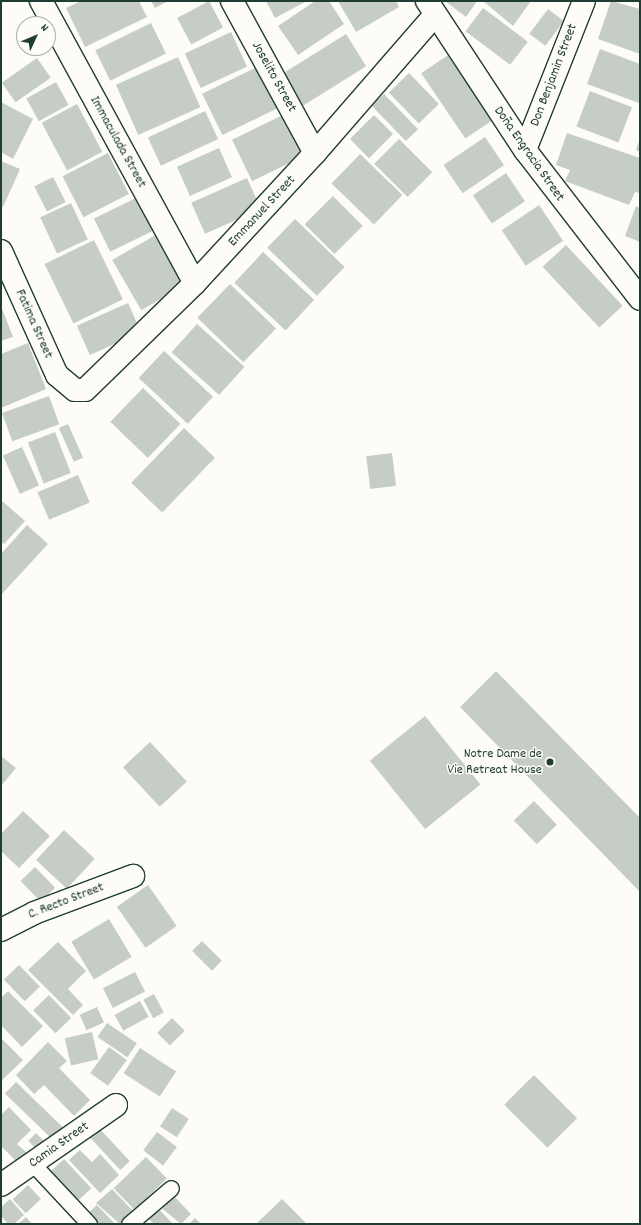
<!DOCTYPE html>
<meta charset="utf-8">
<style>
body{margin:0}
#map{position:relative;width:641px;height:1225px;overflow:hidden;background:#fdfcf7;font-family:Dekko,sans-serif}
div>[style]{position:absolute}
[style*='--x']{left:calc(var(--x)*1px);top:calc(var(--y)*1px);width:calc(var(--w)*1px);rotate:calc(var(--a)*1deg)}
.building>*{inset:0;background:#c6cdc7;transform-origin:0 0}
.roads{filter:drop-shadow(1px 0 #1f3d34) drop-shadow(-1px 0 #1f3d34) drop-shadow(0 1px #1f3d34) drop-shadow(0 -1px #1f3d34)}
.lane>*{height:15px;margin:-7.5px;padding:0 7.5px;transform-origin:7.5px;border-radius:7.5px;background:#fdfcf7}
.street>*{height:22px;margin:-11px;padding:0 11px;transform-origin:11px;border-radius:11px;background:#fdfcf7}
.dots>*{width:11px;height:11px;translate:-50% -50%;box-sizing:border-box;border:2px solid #fdfcf7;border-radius:50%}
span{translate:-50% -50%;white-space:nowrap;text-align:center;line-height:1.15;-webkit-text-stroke:3px #fdfcf7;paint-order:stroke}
.street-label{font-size:14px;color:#1f3d34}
.poi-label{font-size:14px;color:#1f3d34}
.right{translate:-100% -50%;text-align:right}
.frame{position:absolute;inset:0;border:2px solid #1f3d34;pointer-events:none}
.north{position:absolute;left:16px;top:16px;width:40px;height:40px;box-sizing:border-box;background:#fdfcf7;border:1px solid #a4b0a9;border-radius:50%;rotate:46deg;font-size:11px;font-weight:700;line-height:16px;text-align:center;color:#1f3d34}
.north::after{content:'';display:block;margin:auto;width:14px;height:18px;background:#1f3d34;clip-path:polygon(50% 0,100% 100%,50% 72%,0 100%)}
</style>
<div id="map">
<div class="building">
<div style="clip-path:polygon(81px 1px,139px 1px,147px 17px,85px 47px,66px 8px)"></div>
<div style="clip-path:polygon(151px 1px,168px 1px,155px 8px)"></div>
<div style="left:209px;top:1px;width:30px;height:36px;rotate:62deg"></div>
<div style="clip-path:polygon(266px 1px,307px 1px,275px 18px)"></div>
<div style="clip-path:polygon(315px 1px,329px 1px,344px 24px,298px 55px,278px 26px)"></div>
<div style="clip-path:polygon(338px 1px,396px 1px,399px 7px,356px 32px)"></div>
<div style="clip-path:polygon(445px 1px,477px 1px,466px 17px)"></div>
<div style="clip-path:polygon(483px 1px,531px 1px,513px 26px)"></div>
<div style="clip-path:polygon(611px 1px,640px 9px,640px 54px,598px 39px)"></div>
<div style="left:483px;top:8px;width:56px;height:29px;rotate:37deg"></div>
<div style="left:548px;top:9px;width:20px;height:31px;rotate:37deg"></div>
<div style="left:151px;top:23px;width:34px;height:62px;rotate:64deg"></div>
<div style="left:231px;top:32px;width:38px;height:51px;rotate:65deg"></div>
<div style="left:346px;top:34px;width:38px;height:74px;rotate:58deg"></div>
<div style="clip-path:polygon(600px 49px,640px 64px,639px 103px,587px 84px)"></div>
<div style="left:451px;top:53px;width:79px;height:36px;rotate:56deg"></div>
<div style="left:178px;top:57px;width:55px;height:68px;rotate:66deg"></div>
<div style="left:37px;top:58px;width:24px;height:43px;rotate:55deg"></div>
<div style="left:257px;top:67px;width:46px;height:61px;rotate:64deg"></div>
<div style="left:409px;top:73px;width:43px;height:28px;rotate:46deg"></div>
<div style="left:56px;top:82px;width:26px;height:34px;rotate:61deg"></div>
<div style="left:590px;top:91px;width:45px;height:38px;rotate:21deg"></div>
<div style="left:384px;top:94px;width:49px;height:17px;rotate:46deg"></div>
<div style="clip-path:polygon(1px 102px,33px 119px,13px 159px,1px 152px)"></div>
<div style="left:77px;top:104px;width:54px;height:40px;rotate:62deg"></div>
<div style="left:205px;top:111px;width:31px;height:63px;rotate:65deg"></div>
<div style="left:285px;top:114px;width:46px;height:59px;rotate:64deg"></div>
<div style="left:374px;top:115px;width:27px;height:34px;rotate:45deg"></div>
<div style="clip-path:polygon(567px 133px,640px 158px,640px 193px,635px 192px,629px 205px,565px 181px,570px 170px,556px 165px)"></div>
<div style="left:485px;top:137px;width:34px;height:50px;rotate:56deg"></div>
<div style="left:399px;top:139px;width:47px;height:35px;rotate:45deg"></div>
<div style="clip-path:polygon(640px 139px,640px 152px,636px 150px)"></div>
<div style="left:219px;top:148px;width:32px;height:46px;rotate:66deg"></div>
<div style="left:108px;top:153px;width:46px;height:51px;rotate:63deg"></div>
<div style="left:360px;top:154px;width:59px;height:41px;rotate:44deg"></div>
<div style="clip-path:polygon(1px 161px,20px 169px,3px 207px,1px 206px)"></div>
<div style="left:506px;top:173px;width:34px;height:40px;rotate:56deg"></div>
<div style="left:53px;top:177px;width:28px;height:21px;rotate:63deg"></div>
<div style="left:247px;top:178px;width:34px;height:61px;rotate:66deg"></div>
<div style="left:333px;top:196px;width:42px;height:40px;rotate:45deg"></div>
<div style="left:138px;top:197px;width:37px;height:49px;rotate:64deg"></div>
<div style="left:71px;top:203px;width:40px;height:34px;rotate:65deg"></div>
<div style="left:539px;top:205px;width:43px;height:45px;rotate:56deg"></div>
<div style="clip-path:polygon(636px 206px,640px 208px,640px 242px,625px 236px)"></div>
<div style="left:295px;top:219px;width:69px;height:40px;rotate:44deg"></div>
<div style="left:159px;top:233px;width:58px;height:54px;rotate:60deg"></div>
<div style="left:94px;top:240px;width:66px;height:55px;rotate:64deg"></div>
<div style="left:566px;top:245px;width:83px;height:32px;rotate:47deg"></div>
<div style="left:263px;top:252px;width:70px;height:42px;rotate:43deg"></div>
<div style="left:230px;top:284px;width:64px;height:47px;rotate:44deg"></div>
<div style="left:128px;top:303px;width:32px;height:56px;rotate:66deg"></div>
<div style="clip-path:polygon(1px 306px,13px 337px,1px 341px)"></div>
<div style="left:197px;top:324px;width:64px;height:38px;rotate:42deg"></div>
<div style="clip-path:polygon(28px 343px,46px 389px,1px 408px,1px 354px)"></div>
<div style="left:164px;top:351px;width:67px;height:37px;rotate:43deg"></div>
<div style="left:143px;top:388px;width:52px;height:47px;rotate:44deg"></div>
<div style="left:49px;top:396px;width:30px;height:50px;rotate:70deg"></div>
<div style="left:68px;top:424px;width:37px;height:10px;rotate:66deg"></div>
<div style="left:184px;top:428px;width:43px;height:76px;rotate:44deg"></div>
<div style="left:55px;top:432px;width:44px;height:29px;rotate:69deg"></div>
<div style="left:22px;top:447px;width:42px;height:21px;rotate:66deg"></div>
<div style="left:392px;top:453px;width:33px;height:26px;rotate:83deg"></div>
<div style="left:78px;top:475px;width:30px;height:44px;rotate:67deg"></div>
<div style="clip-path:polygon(1px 500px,25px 521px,4px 544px,1px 542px)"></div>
<div style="clip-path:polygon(27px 525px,48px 544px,1px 595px,1px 554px)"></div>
<div style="clip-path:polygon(496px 671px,640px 818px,640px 892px,460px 707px)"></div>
<div style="left:425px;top:716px;width:88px;height:71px;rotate:51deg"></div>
<div style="left:150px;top:742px;width:54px;height:37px;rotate:47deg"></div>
<div style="clip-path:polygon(1px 756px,16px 768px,1px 786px)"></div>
<div style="left:534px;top:801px;width:33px;height:28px;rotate:46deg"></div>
<div style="clip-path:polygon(23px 811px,50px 836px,19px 868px,1px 851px,1px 834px)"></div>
<div style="left:64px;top:830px;width:42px;height:41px;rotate:43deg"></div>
<div style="left:35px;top:867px;width:29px;height:20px;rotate:46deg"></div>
<div style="left:148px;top:885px;width:50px;height:38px;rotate:55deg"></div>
<div style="left:109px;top:919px;width:44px;height:44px;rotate:59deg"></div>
<div style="left:202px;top:941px;width:28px;height:14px;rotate:45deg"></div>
<div style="clip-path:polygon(58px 942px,86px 971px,68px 989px,83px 1005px,73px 1015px,28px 970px)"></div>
<div style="left:19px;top:965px;width:30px;height:21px;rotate:46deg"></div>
<div style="left:135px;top:972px;width:22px;height:36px;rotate:63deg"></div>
<div style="clip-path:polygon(8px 991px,43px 1026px,22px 1047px,1px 1025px,1px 998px)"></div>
<div style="left:154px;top:994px;width:21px;height:12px;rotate:62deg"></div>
<div style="left:49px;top:995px;width:32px;height:22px;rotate:46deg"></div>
<div style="left:140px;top:1001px;width:18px;height:29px;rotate:61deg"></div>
<div style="left:97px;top:1007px;width:17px;height:19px;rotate:66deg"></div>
<div style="left:172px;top:1018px;width:18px;height:21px;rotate:45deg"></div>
<div style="left:107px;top:1023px;width:36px;height:17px;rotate:34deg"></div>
<div style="left:92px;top:1032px;width:28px;height:28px;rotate:77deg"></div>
<div style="clip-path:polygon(1px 1038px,23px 1060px,1px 1081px)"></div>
<div style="clip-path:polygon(48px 1042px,67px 1061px,59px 1068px,90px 1100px,74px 1116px,44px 1085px,34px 1094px,16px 1075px)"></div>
<div style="left:109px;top:1047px;width:22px;height:32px;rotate:36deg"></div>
<div style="left:140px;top:1048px;width:43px;height:30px;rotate:33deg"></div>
<div style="left:534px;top:1075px;width:61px;height:42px;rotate:45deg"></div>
<div style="left:16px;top:1082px;width:68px;height:16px;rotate:44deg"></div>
<div style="clip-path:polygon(9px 1107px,31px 1130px,17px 1144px,28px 1154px,19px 1164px,1px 1146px,1px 1115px)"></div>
<div style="left:172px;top:1108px;width:20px;height:22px;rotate:33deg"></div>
<div style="left:97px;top:1126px;width:48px;height:13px;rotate:47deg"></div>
<div style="left:157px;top:1132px;width:25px;height:23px;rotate:37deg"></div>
<div style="left:36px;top:1133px;width:14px;height:11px;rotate:45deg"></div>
<div style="clip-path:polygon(80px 1150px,92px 1162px,100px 1154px,119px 1175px,100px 1193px,69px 1160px)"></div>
<div style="left:146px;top:1157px;width:30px;height:45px;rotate:46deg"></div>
<div style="left:64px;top:1159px;width:40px;height:21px;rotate:47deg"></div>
<div style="left:28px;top:1185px;width:19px;height:21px;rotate:47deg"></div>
<div style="clip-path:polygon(112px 1189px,133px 1211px,120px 1224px,96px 1203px)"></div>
<div style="clip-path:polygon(172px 1194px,191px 1214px,181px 1224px,159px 1206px)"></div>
<div style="clip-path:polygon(10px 1199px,24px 1215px,14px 1224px,8px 1224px,1px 1216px,1px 1207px)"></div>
<div style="clip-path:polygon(282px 1199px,307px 1224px,256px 1224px)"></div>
<div style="clip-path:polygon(97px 1205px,115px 1224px,94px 1224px,86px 1215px)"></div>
<div style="clip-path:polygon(158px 1208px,173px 1224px,154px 1224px,148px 1218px)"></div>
<div style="clip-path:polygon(26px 1217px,32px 1224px,18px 1224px)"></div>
<div style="clip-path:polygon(195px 1218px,201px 1224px,189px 1224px)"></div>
</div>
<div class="roads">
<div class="lane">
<div style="--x:33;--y:1164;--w:82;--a:47"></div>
<div style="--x:129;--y:1224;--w:55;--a:-40.6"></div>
</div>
<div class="street">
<div style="--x:41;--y:1;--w:321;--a:61.4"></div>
<div style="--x:232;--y:1;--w:173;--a:61.4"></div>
<div style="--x:427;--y:1;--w:178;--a:56.7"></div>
<div style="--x:525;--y:150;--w:188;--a:52.3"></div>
<div style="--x:525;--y:150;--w:160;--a:-68.4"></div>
<div style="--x:1;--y:251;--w:136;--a:65.7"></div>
<div style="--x:57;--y:375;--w:23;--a:40"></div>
<div style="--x:75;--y:390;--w:10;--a:0"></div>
<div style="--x:85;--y:390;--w:153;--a:-44.2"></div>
<div style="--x:195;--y:283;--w:177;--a:-47.3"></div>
<div style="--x:315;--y:153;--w:183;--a:-49"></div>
<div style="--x:1;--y:930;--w:37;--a:-27"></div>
<div style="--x:34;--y:913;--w:106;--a:-20.5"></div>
<div style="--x:1;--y:1185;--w:140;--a:-34.8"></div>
</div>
</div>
<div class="dots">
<div style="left:550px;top:762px;background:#1f3d34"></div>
</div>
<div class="street-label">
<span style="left:554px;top:75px;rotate:-69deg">Don Benjamin Street</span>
<span style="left:274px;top:77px;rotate:61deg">Joselito Street</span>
<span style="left:118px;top:142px;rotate:61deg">Immaculada Street</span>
<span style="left:529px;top:154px;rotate:55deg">Doña Engracia Street</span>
<span style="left:262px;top:211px;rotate:-47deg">Emmanuel Street</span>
<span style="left:34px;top:324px;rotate:66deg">Fatima Street</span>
<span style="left:66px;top:901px;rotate:-21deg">C. Recto Street</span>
<span style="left:59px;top:1145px;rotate:-35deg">Camia Street</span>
</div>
<div class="poi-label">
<span class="right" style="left:542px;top:762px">Notre Dame de<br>Vie Retreat House</span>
</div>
<div class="frame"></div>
<div class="north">N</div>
</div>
